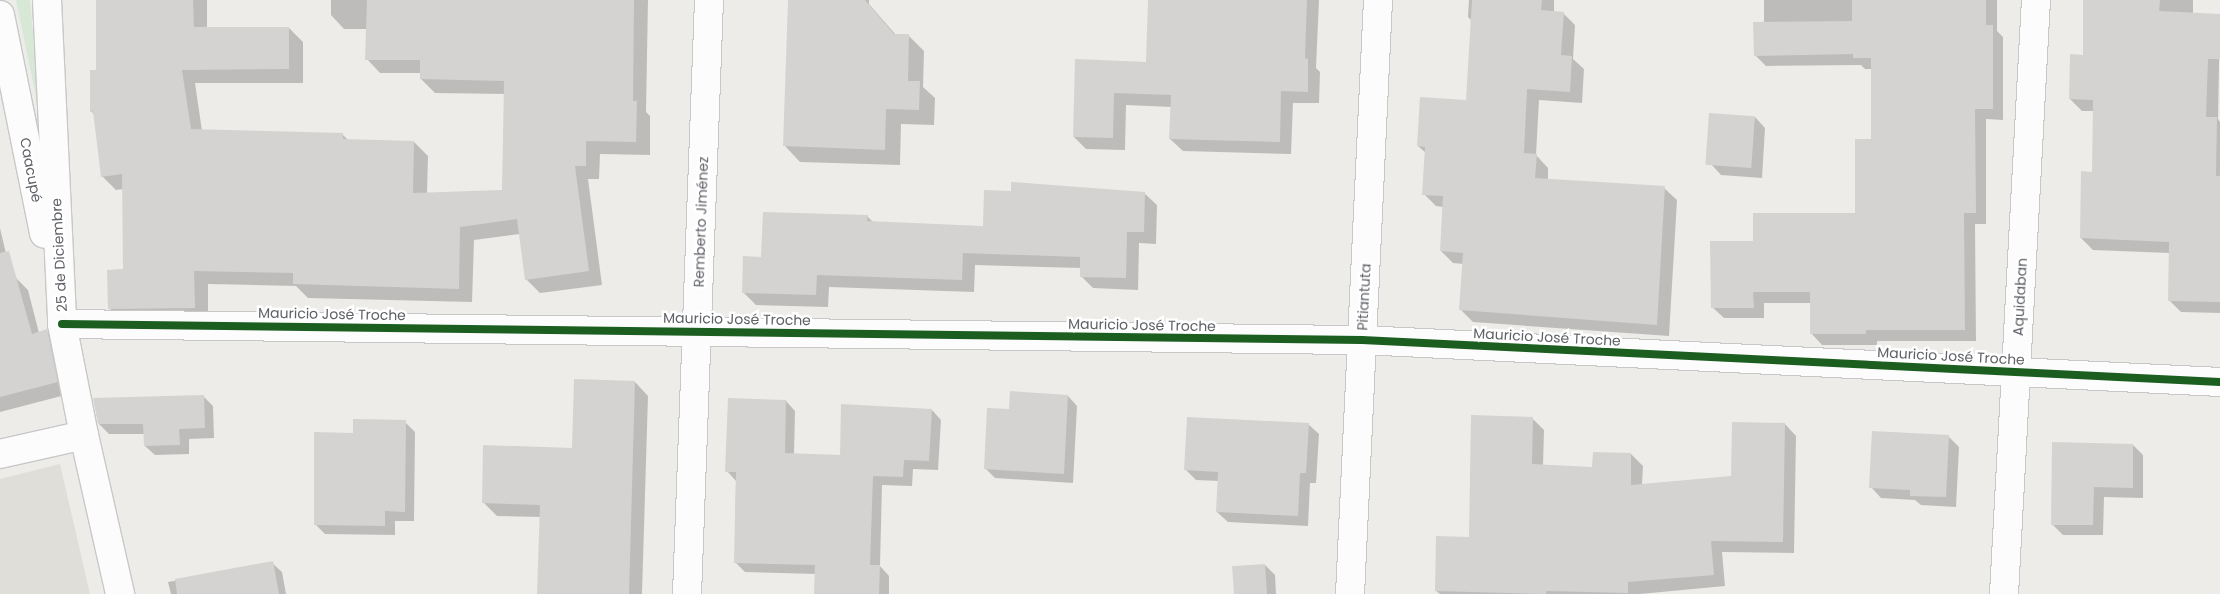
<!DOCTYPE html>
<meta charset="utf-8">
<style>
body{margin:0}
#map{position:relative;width:2220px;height:594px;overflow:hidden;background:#edece9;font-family:Poppins,sans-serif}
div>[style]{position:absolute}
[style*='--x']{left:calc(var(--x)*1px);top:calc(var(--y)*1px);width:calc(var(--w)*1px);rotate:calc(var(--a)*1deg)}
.education>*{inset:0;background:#e0ded9}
.green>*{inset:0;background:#d7e8d6}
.shadow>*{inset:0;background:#0003}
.building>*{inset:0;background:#d4d3d2;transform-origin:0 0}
.roads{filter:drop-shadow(1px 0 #c8c8c8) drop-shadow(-1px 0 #c8c8c8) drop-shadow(0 1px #c8c8c8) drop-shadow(0 -1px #c8c8c8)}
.minor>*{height:28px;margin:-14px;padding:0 14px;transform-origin:14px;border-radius:14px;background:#fcfcfc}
.cycleway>*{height:8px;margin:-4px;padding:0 4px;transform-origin:4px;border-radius:4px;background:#1b5e20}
span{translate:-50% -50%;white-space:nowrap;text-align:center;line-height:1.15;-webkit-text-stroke:5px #fff;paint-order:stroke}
.street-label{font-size:14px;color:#5e6166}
</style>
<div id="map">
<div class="education">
<div style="clip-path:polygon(60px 464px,90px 594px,0 594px,0 479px)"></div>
</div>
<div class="green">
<div style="clip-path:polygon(16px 0,30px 0,41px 121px)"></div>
</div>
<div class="shadow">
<div style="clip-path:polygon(97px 0,207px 0,207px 28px,289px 28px,303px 42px,303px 83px,195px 83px,202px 131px,342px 134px,349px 141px,414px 142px,428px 156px,427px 194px,503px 191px,505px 94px,435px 93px,421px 79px,421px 73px,380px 73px,367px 59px,367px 29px,344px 29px,331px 15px,331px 0,648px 0,646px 112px,650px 116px,650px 155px,600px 154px,599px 179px,588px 179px,602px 285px,540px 293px,526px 279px,520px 234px,474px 240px,472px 302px,308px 298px,296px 286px,208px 284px,208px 321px,123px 322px,109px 308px,125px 271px,123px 189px,116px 190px,102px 176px,94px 114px,91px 111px,97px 71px)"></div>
<div style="clip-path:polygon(789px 0,869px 0,869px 4px,896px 35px,909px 36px,924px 51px,923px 87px,935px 98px,934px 125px,901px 124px,900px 165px,800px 162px,785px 146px)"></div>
<div style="clip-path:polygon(1149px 0,1319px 0,1316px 68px,1320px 72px,1319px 103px,1293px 103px,1291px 154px,1183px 151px,1170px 139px,1172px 107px,1126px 105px,1125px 150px,1086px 149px,1074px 137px,1076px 60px,1147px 63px)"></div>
<div style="clip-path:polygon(1469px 0,1554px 0,1554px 12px,1563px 13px,1575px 25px,1573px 59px,1584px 69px,1582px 103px,1539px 100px,1536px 155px,1548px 168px,1548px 180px,1664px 188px,1677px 200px,1669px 336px,1473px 322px,1461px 310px,1464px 264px,1453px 263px,1441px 251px,1443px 207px,1436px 206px,1424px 194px,1426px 153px,1418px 146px,1467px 101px,1472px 21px,1468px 17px)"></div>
<div style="clip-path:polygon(1764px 0,1997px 0,1997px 31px,2003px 37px,2003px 120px,1986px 119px,1986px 224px,1975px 224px,1976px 341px,1877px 341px,1877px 345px,1822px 345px,1811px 333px,1811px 303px,1764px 303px,1764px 318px,1724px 318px,1712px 307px,1754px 242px,1856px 215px,1872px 140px,1872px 69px,1865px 69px,1861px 65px,1766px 66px,1755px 55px,1764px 23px)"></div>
<div style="clip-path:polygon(2084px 0,2193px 0,2193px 14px,2220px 15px,2218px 119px,2220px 122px,2220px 313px,2181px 312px,2169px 300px,2170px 253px,2093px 250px,2081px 238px,2094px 173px,2094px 111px,2082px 111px,2070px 99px,2084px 56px)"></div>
<div style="clip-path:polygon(1755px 117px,1765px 128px,1762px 178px,1721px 175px,1711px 164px)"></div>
<div style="clip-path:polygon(1144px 193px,1157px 205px,1156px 244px,1139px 243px,1138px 290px,1093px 288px,1081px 276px,1081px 268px,975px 265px,974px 292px,829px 287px,828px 307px,756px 305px,743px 292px,762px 258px,867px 216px,873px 222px,984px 227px)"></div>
<div style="clip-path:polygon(0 228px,12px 279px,16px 278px,28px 290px,39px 333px,47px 331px,59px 343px,69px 394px,0 412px)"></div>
<div style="clip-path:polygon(635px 382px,648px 396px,642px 594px,539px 594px,541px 517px,497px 516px,483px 502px,573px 449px)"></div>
<div style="clip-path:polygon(203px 396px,213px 406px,214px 438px,189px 439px,189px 454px,155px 455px,145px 446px,144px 434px,109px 434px,99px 424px)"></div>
<div style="clip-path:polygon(1068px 396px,1077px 406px,1073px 483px,995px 478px,985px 468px,1010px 411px)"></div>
<div style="clip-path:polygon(786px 401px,795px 411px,794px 455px,841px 456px,932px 410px,941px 420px,938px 470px,913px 469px,912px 486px,882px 485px,880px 566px,889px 576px,889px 594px,816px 594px,816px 574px,745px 572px,735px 562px,736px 481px,727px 471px)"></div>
<div style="clip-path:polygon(1532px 418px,1544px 430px,1543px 466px,1594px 468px,1631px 454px,1643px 466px,1642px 485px,1732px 477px,1785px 424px,1796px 436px,1794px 553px,1722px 552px,1725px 586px,1640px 594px,1440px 594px,1436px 591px,1470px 538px)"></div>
<div style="clip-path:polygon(405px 422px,415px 432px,414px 521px,395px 521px,395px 535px,325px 534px,315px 524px,354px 434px)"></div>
<div style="clip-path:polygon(1308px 424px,1319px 434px,1316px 483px,1310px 483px,1308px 526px,1228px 522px,1217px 512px,1219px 481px,1196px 480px,1185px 469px)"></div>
<div style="clip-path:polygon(1948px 436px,1959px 447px,1956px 507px,1921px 505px,1915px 500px,1881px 498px,1871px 487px)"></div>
<div style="clip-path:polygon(2133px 445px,2143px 455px,2143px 498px,2104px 497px,2103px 535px,2063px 535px,2052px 524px)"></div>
<div style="clip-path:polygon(272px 563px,282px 572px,286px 594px,171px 594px,168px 582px)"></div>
<div style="clip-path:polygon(1265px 565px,1275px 575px,1276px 594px,1235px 594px)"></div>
</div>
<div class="building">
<div style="clip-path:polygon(96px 0,193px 0,194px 27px,289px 27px,289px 69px,182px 70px,191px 129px,343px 133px,343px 139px,414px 141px,413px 193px,502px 190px,504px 81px,420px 79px,420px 60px,365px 60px,367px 0,634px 0,633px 101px,637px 101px,636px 142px,586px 141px,586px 166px,575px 166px,589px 271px,525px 280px,517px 219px,460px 227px,459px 289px,293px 284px,293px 273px,194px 271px,195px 308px,108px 309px,107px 270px,123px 269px,122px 174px,101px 177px,93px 111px,90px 112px,90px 70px,96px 70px)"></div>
<div style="clip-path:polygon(788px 0,865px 0,894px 34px,909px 34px,908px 81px,920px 81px,919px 110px,886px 109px,885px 150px,783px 146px)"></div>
<div style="clip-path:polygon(1148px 0,1307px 0,1305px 58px,1308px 59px,1308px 92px,1281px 91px,1280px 142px,1169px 139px,1171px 95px,1114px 93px,1113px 138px,1073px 137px,1075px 59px,1146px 62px)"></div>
<div style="clip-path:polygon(1472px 0,1542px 0,1541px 10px,1564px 12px,1561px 55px,1572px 56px,1570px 92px,1527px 89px,1524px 153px,1537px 154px,1535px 178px,1665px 186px,1657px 325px,1459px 310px,1463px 253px,1440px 251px,1443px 196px,1422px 195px,1425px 147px,1417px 146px,1420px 97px,1466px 100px)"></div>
<div style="clip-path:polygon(1852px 0,1986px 0,1986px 25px,1993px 25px,1993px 109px,1975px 109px,1976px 213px,1964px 213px,1965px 330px,1866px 330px,1866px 334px,1810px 334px,1810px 292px,1753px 292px,1754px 308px,1711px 308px,1710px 241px,1753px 241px,1753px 213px,1855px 213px,1855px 139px,1871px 139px,1871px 58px,1853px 58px,1853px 54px,1754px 56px,1753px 22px,1852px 21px)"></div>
<div style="clip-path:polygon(2083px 0,2160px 0,2159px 11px,2220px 14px,2220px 59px,2208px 59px,2206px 117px,2217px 117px,2216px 176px,2220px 176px,2220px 302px,2168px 301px,2169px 242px,2080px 238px,2081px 171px,2092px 172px,2093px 100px,2069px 99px,2070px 54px,2083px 55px)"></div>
<div style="left:1709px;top:113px;width:46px;height:52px;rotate:4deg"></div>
<div style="clip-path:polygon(1011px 182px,1145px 192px,1144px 232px,1127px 232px,1126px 278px,1080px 277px,1080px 257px,963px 253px,962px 280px,817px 275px,816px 295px,742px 293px,743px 256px,761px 257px,763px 212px,868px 215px,867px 221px,983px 226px,984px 190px,1011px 191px)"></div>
<div style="clip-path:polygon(9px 251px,32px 334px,47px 329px,58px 382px,0 397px,0 253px)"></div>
<div style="clip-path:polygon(574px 379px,635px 381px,629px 594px,537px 594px,540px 505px,482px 503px,483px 445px,572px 448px)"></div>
<div style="clip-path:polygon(1010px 391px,1068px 395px,1064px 474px,984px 469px,987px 408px,1009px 409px)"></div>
<div style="clip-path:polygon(204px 395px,205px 428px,179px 429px,180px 445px,144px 446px,143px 424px,98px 424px,93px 398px)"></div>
<div style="clip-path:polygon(728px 398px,786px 400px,785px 453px,840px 455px,841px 404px,932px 409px,929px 461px,904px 460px,903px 477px,873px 476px,870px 565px,880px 565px,879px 594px,814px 594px,815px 565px,734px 563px,736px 472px,725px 472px)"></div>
<div style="clip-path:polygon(1471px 415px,1533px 417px,1532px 464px,1592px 467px,1593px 452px,1631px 453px,1631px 485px,1731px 476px,1732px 422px,1785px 423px,1783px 542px,1711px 541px,1714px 575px,1628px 582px,1628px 593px,1546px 591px,1546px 594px,1435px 591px,1436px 536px,1469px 537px)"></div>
<div style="clip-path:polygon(1187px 417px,1309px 423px,1306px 473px,1300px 473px,1298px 516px,1216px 512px,1218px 472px,1184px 470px)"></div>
<div style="clip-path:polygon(353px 419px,406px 420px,405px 512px,385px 511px,385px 526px,314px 525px,314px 432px,353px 433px)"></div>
<div style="clip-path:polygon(1872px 431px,1949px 435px,1946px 497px,1910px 496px,1910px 490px,1869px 488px)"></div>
<div style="clip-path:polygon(2052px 442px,2133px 444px,2133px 488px,2094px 487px,2093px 525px,2051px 525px)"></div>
<div style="clip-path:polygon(273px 561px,279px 594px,177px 594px,175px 579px)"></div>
<div style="left:1265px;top:564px;width:30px;height:33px;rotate:86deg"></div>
</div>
<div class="roads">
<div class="minor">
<div style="--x:47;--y:0;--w:324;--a:87.3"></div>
<div style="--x:62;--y:324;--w:113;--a:78.8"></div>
<div style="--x:84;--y:435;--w:163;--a:77.2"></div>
<div style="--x:0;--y:15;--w:223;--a:78.6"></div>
<div style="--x:62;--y:324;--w:1300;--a:0.71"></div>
<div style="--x:1362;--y:340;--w:859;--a:2.8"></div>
<div style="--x:0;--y:454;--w:86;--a:-12.7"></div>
<div style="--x:687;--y:594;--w:594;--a:-87.88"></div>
<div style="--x:1350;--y:594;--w:595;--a:-87.3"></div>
<div style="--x:2004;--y:594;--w:595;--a:-86.92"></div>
</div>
</div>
<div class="cycleway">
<div style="--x:62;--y:324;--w:1300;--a:0.71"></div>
<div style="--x:1362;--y:340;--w:859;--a:2.8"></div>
</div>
<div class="street-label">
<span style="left:31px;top:170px;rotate:79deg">Caacupé</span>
<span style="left:701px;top:222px;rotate:-88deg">Remberto Jiménez</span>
<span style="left:59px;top:255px;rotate:-93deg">25 de Diciembre</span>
<span style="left:1364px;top:297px;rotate:-87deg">Pitiantuta</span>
<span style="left:2020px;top:297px;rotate:-87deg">Aquidaban</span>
<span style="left:332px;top:314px;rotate:1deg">Mauricio José Troche</span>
<span style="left:737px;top:319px;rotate:1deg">Mauricio José Troche</span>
<span style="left:1142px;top:325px;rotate:1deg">Mauricio José Troche</span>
<span style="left:1547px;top:337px;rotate:3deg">Mauricio José Troche</span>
<span style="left:1951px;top:356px;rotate:3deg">Mauricio José Troche</span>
</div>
</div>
